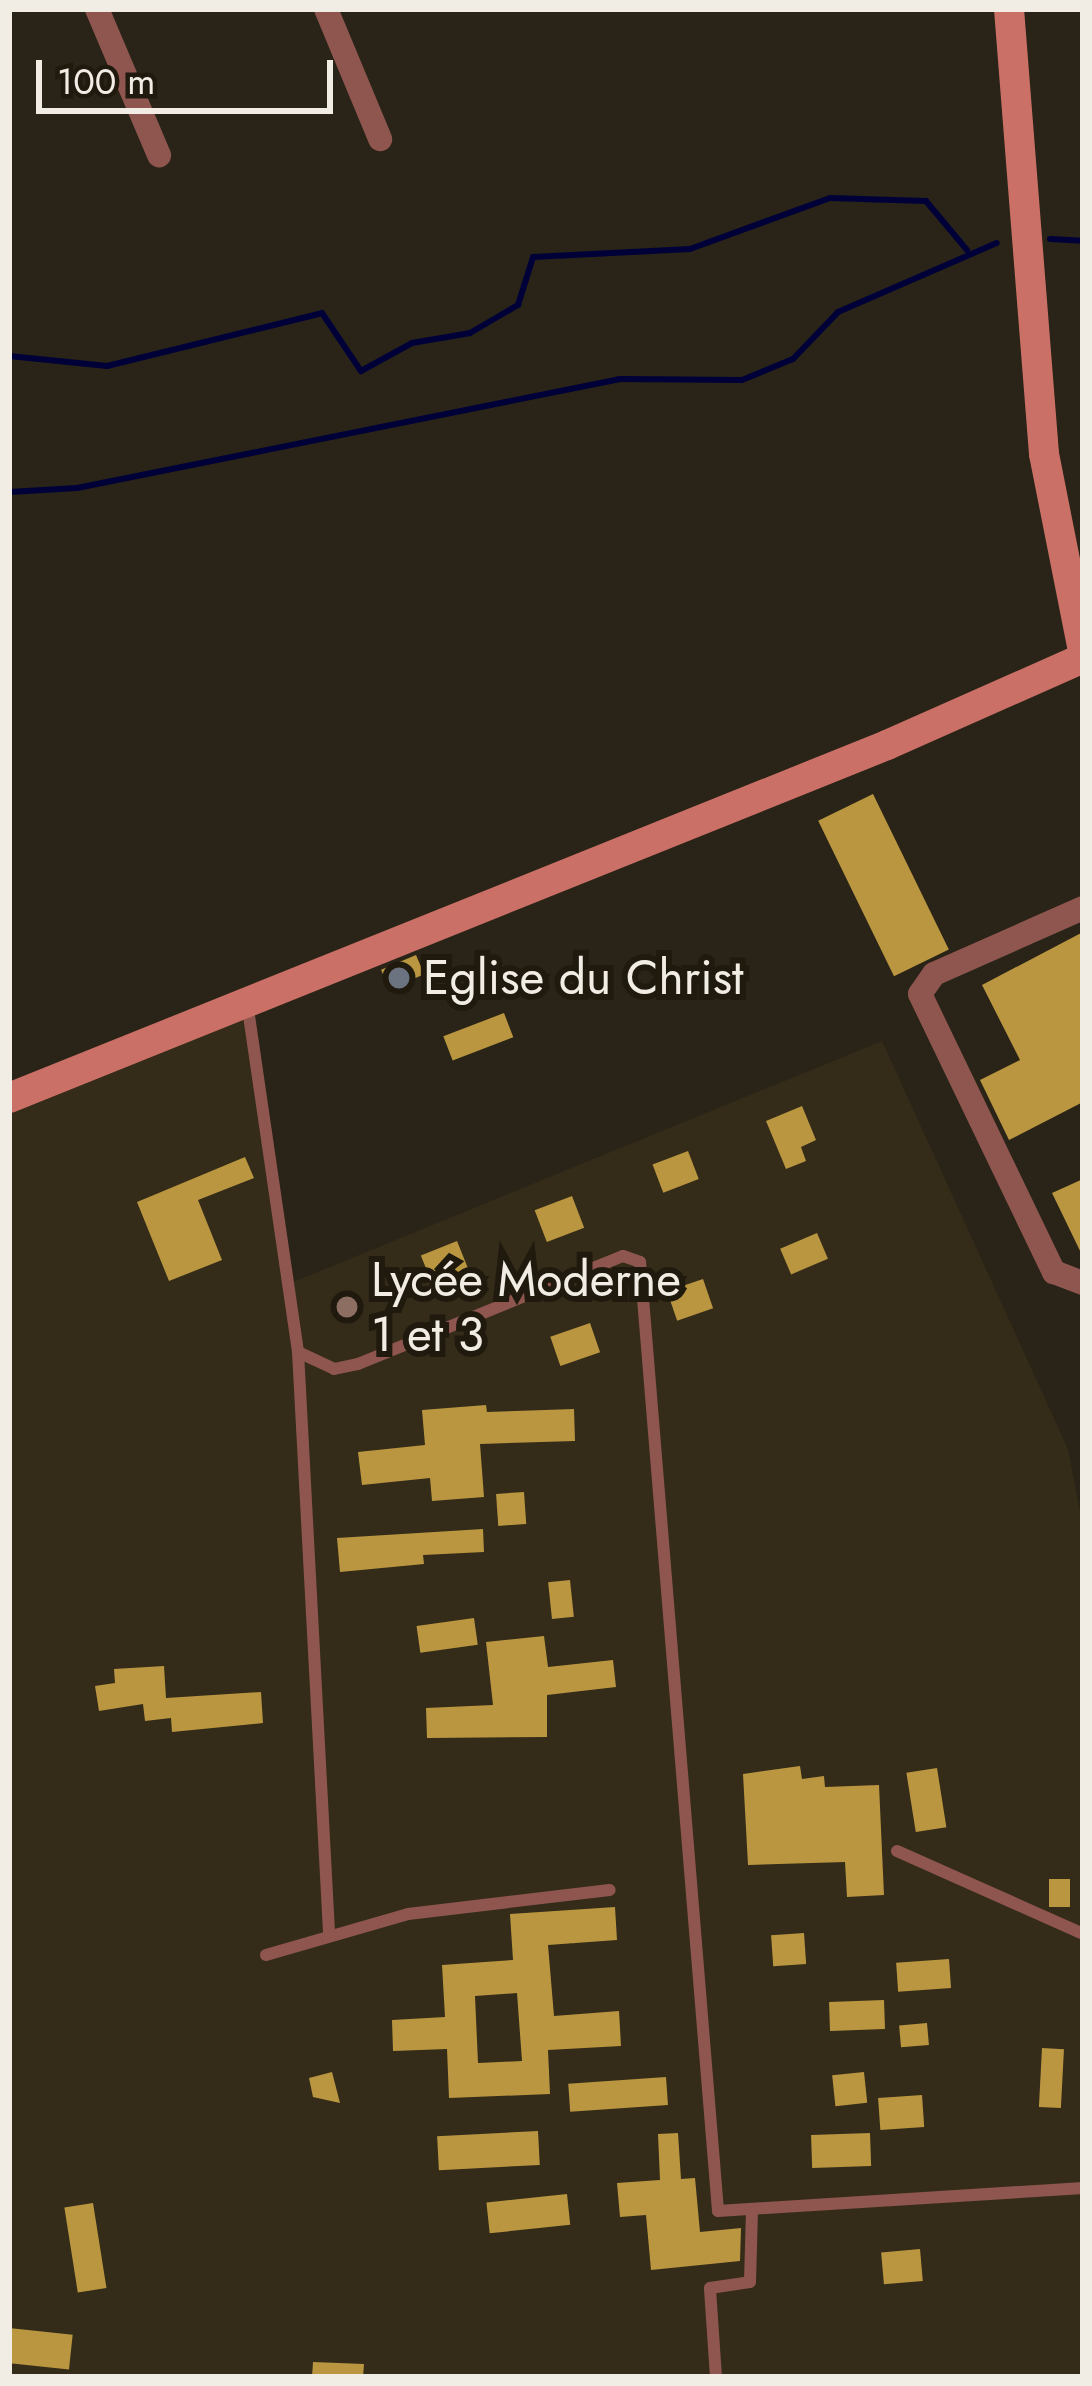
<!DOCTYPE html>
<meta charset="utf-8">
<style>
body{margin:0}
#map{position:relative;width:1092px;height:2386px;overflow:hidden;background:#292417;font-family:Jost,sans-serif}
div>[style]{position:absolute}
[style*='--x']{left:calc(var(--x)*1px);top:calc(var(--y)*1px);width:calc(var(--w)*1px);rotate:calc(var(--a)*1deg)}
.built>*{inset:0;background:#342c19}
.stream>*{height:6px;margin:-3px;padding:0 3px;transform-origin:3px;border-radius:3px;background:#000039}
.building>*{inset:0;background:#ba9640;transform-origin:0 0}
.lane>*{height:12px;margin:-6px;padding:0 6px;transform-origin:6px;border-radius:6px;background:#8f564f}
.street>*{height:24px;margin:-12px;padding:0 12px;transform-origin:12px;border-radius:12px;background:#8f564f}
.secondary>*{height:30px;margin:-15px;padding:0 15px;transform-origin:15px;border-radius:15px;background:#cb7066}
.dots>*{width:33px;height:33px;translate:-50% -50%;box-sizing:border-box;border:6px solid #201a0e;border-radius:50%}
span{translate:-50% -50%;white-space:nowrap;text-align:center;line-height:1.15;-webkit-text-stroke:12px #201a0e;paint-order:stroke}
.poi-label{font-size:48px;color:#f1ede5}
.left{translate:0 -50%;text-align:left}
.frame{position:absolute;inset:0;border:12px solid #f1ede5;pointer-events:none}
.scale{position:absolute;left:36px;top:60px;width:297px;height:54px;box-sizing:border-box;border:6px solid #f1ede5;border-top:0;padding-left:15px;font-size:36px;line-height:42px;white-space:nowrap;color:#f1ede5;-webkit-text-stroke:9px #201a0e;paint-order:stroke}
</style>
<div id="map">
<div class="built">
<div style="clip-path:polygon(247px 1002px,286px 1285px,882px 1041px,1068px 1449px,1083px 1527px,1083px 2377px,9px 2377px,9px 1104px)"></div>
</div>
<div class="stream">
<div style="--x:1050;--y:239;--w:33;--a:3"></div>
<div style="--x:9;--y:356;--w:99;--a:5.8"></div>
<div style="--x:107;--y:366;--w:221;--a:-13.8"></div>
<div style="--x:322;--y:313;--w:70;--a:56.1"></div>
<div style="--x:361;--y:371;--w:58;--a:-28.8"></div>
<div style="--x:412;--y:343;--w:59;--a:-9.8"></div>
<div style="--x:470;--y:333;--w:56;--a:-30.3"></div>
<div style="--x:518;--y:305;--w:50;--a:-72.6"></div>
<div style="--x:533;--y:257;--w:157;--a:-2.9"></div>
<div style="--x:690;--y:249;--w:149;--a:-20"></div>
<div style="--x:830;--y:198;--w:96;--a:1.8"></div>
<div style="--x:926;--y:201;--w:64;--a:50.1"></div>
<div style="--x:9;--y:492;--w:68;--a:-3.4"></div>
<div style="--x:77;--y:488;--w:554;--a:-11.35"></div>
<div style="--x:620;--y:379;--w:122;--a:0.5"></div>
<div style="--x:742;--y:380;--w:55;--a:-22.4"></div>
<div style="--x:793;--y:359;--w:65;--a:-46.2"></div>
<div style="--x:838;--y:312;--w:173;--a:-23.5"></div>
</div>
<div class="building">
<div style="left:873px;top:794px;width:173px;height:61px;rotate:64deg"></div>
<div style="clip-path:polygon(1083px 932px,1083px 1102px,1009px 1140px,980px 1080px,1020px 1060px,982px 985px)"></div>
<div style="left:416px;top:955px;width:21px;height:38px;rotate:67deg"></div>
<div style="left:504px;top:1013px;width:26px;height:65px;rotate:69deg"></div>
<div style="clip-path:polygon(802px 1106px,816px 1140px,801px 1147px,806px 1161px,786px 1169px,766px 1121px)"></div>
<div style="left:688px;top:1151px;width:30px;height:38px;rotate:69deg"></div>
<div style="clip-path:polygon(245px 1157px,254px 1178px,198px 1200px,222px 1260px,169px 1281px,137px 1202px)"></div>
<div style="clip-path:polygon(1083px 1179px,1083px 1257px,1052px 1193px)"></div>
<div style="left:572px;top:1196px;width:34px;height:40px;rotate:69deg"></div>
<div style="left:817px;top:1233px;width:28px;height:40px;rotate:67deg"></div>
<div style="left:457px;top:1241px;width:29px;height:39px;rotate:68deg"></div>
<div style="left:703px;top:1279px;width:31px;height:38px;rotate:71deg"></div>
<div style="left:590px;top:1323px;width:31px;height:42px;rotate:71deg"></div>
<div style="clip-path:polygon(486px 1405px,487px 1412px,574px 1409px,575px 1441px,480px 1444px,484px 1497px,432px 1501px,430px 1478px,362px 1485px,358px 1452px,425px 1445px,422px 1410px)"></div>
<div style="left:524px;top:1492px;width:32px;height:28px;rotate:86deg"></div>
<div style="clip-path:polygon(483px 1529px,484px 1552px,423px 1555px,424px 1564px,340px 1572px,337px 1538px)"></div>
<div style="left:570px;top:1580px;width:37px;height:22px;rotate:84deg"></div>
<div style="left:474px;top:1618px;width:27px;height:58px;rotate:82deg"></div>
<div style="clip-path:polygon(544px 1636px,548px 1667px,613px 1660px,616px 1687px,547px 1695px,547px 1737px,427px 1738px,426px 1708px,493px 1705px,486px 1642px)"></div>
<div style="clip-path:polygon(164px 1666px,166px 1698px,261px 1692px,263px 1723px,172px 1732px,171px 1718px,145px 1721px,143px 1704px,99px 1711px,95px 1686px,115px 1683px,114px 1669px)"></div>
<div style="clip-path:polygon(800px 1766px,802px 1779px,824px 1776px,825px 1787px,879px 1785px,884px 1895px,847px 1897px,845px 1862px,748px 1865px,743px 1774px)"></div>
<div style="left:937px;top:1768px;width:60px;height:31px;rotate:81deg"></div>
<div style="left:1049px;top:1879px;width:21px;height:28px"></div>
<div style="clip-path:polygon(evenodd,615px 1907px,617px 1940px,548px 1945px,554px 2016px,619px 2011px,621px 2046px,548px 2050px,550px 2094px,449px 2098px,447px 2049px,393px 2051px,392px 2020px,445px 2017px,442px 1965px,513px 1960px,510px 1914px,615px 1907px,517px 1993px,522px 2061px,478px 2063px,475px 1996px,517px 1993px)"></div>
<div style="left:804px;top:1933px;width:31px;height:33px;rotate:86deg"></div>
<div style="left:949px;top:1959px;width:29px;height:53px;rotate:86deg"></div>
<div style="left:884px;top:2000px;width:29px;height:55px;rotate:88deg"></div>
<div style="left:927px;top:2023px;width:22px;height:28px;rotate:85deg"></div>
<div style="left:1042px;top:2048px;width:22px;height:59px;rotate:3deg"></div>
<div style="clip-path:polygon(332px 2072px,340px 2103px,313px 2097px,309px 2078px)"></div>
<div style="left:864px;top:2072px;width:31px;height:32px;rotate:84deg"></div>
<div style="left:666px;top:2077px;width:28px;height:98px;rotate:86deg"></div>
<div style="left:922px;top:2095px;width:32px;height:44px;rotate:86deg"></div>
<div style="left:538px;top:2131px;width:34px;height:101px;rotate:87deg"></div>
<div style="clip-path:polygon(678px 2133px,681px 2179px,695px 2178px,700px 2232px,741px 2228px,740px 2261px,651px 2270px,646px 2215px,620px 2217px,617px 2183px,660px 2180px,658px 2134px)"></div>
<div style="left:870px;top:2133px;width:33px;height:59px;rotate:88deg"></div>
<div style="left:567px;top:2194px;width:31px;height:81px;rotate:84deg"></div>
<div style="left:93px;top:2203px;width:86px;height:29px;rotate:81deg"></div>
<div style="left:920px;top:2249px;width:32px;height:39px;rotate:85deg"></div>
<div style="left:9px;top:2328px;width:64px;height:35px;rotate:6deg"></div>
<div style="clip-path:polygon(313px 2362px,364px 2364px,363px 2377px,312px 2377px)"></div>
</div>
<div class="lane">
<div style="--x:247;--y:1002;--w:354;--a:81.7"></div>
<div style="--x:298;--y:1352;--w:581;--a:86.94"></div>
<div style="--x:298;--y:1352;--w:40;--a:25"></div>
<div style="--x:334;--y:1369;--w:25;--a:-12"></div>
<div style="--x:358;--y:1364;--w:286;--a:-22.2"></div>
<div style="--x:623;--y:1256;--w:18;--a:19"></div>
<div style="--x:640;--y:1262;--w:952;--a:85.3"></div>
<div style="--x:718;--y:2211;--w:366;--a:-3.6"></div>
<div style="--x:897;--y:1851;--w:204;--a:24"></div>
<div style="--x:266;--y:1955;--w:148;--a:-16.1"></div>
<div style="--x:408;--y:1914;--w:203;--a:-6.8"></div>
<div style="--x:716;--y:2377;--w:89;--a:-93.9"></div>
<div style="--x:710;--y:2288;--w:40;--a:-8.5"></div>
<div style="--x:750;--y:2282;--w:71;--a:-88.4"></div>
</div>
<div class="street">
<div style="--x:97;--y:9;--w:159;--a:67"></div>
<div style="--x:326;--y:9;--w:141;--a:67.4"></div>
<div style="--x:1083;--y:908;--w:163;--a:156.1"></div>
<div style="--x:934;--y:974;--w:24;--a:125"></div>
<div style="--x:920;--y:994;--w:309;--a:64.3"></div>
<div style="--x:1054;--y:1272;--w:31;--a:21"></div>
</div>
<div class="secondary">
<div style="--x:1009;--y:9;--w:446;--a:85.5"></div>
<div style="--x:1044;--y:454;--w:201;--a:78.8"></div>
<div style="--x:9;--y:1098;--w:946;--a:-21.9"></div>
<div style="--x:887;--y:745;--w:214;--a:-23.9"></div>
</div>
<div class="dots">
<div style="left:399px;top:978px;background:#6b7280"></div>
<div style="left:347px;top:1307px;background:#8d6e63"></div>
</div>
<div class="poi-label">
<span class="left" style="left:423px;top:978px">Eglise du Christ</span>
<span class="left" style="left:371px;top:1307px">Lycée Moderne<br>1 et 3</span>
</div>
<div class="frame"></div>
<div class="scale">100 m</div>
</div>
